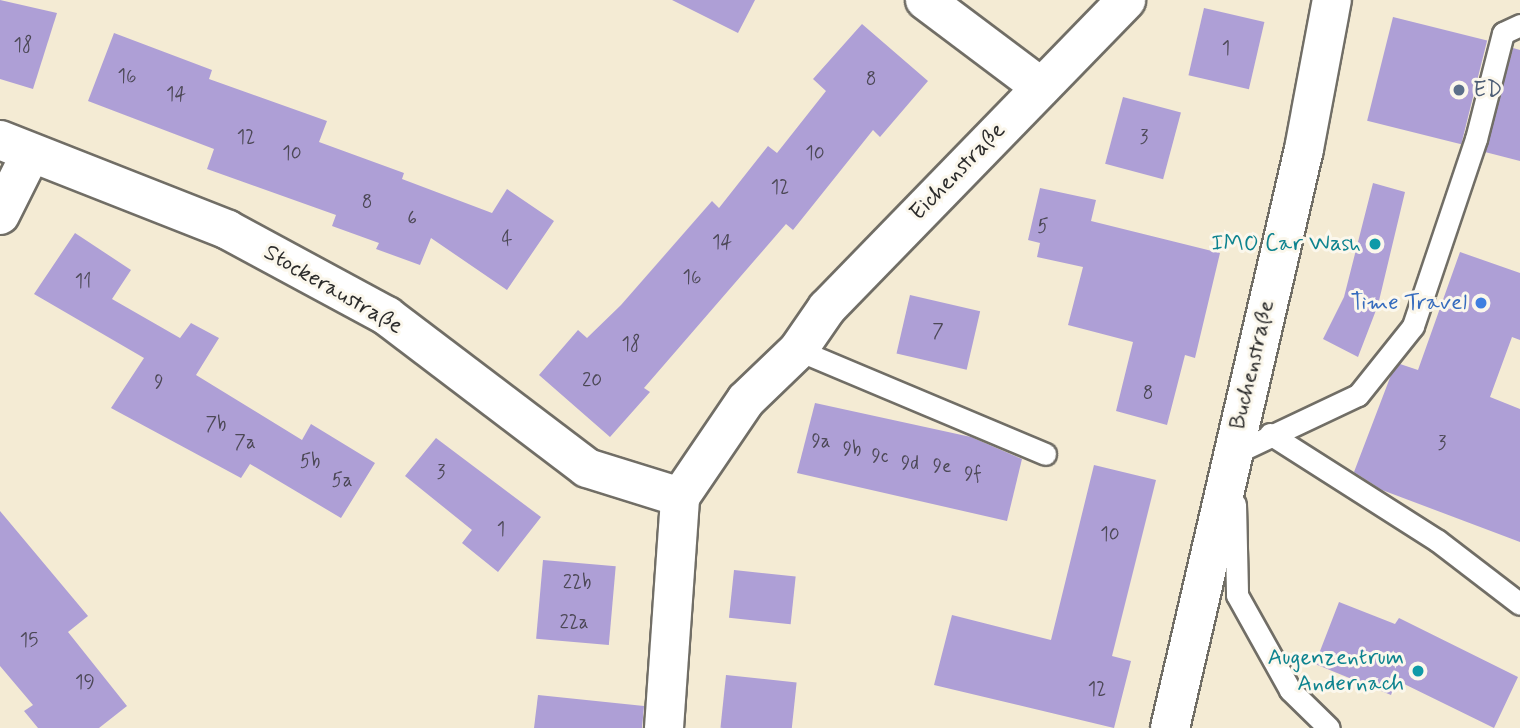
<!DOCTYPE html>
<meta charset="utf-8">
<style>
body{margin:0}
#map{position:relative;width:1520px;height:728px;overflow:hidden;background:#f4ebd4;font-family:Mynerve,sans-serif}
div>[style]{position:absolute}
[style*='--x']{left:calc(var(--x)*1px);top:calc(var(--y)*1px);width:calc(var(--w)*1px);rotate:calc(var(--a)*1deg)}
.building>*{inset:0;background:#ae9fd6;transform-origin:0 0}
.roads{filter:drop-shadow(2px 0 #716e66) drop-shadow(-2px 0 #716e66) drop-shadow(0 2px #716e66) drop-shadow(0 -2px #716e66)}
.service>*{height:21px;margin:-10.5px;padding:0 10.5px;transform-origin:10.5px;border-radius:10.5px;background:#fff}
.minor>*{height:38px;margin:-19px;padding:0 19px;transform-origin:19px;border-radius:19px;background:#fff}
.dots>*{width:19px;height:19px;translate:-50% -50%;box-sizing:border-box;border:4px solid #fbf7ec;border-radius:50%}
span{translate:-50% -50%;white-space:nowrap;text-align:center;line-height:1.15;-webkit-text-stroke:6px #fbf7ec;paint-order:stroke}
.number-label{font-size:19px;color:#4c4856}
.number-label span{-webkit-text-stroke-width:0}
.service-label{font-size:23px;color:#4e5e75}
.left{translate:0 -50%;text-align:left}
.street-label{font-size:23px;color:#2b2b2b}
.culture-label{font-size:23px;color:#0d838f}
.right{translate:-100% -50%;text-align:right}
.shop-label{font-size:23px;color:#366cbe}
</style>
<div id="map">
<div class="building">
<div style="clip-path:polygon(0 0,57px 13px,33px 89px,0 79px)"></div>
<div style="clip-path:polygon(672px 0,755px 0,738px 33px)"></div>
<div style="left:1204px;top:8px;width:62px;height:69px;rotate:13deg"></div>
<div style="left:1393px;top:17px;width:97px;height:107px;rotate:14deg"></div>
<div style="clip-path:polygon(862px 24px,928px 81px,880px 137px,873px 130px,793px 230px,786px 224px,644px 388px,650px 392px,610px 437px,539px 375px,578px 330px,587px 338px,621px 305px,712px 201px,719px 208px,768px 146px,777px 153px,826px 91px,813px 79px)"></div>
<div style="clip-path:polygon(114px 33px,212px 70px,209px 79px,327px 121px,319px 142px,404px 173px,402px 179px,492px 213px,507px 189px,554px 221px,507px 290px,431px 238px,420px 265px,376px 249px,379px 243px,332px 226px,336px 215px,207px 169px,214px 149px,88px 101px)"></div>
<div style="clip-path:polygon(1513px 48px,1520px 50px,1520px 161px,1485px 152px)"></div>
<div style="left:1123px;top:97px;width:60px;height:69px;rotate:15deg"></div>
<div style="clip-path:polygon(1373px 183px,1405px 192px,1378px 305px,1358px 357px,1323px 339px,1344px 297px)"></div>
<div style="clip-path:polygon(1040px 188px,1096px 200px,1091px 221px,1220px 253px,1195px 358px,1185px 355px,1167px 425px,1116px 411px,1133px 342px,1068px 325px,1083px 267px,1037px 257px,1040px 243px,1028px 240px)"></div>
<div style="clip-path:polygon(75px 233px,131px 270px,112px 299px,180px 338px,191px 323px,219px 338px,196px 375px,302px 440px,311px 424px,375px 463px,341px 518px,250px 464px,241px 478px,111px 408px,144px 358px,34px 294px)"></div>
<div style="clip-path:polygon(1460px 252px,1520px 273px,1520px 340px,1512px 337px,1490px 397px,1520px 409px,1520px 542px,1382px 490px,1354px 472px,1391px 375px,1400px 364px,1418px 370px)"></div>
<div style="left:910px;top:295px;width:72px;height:60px;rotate:13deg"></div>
<div style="clip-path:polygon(815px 403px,971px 437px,1022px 459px,1007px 521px,797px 473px)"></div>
<div style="clip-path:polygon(436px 438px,541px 517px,498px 572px,462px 543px,472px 530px,405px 476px)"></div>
<div style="clip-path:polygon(1094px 465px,1156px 480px,1112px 656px,1131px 661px,1114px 728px,934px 685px,952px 615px,1051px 640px)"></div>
<div style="clip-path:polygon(0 511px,88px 616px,68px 632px,127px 706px,99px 728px,38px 728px,24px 711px,33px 705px,0 666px)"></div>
<div style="left:543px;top:560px;width:73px;height:79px;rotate:5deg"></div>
<div style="left:734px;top:570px;width:62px;height:48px;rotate:6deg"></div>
<div style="clip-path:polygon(1339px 602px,1395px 624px,1399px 618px,1518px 677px,1494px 728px,1396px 680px,1391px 695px,1315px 664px)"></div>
<div style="left:726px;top:675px;width:71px;height:53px;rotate:6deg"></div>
<div style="clip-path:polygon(538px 695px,644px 706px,642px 728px,534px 728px)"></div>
</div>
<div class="roads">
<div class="service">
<div style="--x:798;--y:350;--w:268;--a:22.8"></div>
<div style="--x:1270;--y:434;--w:199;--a:32.5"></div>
<div style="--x:1438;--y:541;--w:103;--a:37.5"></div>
<div style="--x:1233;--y:454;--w:138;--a:-25.3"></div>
<div style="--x:1358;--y:395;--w:88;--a:-51.4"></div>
<div style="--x:1413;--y:326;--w:197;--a:-71.4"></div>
<div style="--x:1476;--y:139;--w:109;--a:-75.7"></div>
<div style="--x:1503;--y:33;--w:19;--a:-25"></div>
<div style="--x:1235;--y:504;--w:91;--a:88.7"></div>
<div style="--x:1237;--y:595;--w:109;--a:60.8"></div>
<div style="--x:1290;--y:690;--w:54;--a:44.3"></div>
</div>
<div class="minor">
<div style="--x:925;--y:0;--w:145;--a:36.9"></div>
<div style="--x:0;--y:140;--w:245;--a:21.5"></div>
<div style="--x:228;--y:230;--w:181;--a:28.4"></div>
<div style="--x:387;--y:316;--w:251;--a:37.2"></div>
<div style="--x:587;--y:468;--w:97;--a:17.3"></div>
<div style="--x:0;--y:215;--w:69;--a:-63.4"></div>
<div style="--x:664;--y:728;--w:232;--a:-86"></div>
<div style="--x:680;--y:497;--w:117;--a:-55.8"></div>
<div style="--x:746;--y:400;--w:72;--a:-43.9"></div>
<div style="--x:798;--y:350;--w:51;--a:-55.4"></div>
<div style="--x:827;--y:308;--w:429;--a:-45.8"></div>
<div style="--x:1170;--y:728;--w:594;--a:-76.97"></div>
<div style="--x:1304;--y:149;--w:152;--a:-79.4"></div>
</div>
</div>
<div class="dots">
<div style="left:1459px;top:90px;background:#5c6f8a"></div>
<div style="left:1375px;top:244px;background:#0f9aa8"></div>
<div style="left:1481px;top:303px;background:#3f7fe0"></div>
<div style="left:1418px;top:671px;background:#0f9aa8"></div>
</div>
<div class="number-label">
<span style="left:23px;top:46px">18</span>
<span style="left:1226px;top:49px">1</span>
<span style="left:127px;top:77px">16</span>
<span style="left:871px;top:80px">8</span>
<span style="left:176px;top:95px">14</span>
<span style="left:246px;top:138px">12</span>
<span style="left:1144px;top:138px">3</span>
<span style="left:292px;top:154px">10</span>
<span style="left:815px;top:154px">10</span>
<span style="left:780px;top:188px">12</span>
<span style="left:367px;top:203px">8</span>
<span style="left:412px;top:219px">6</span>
<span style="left:1043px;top:227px">5</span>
<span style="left:507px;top:240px">4</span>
<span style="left:722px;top:243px">14</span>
<span style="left:692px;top:278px">16</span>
<span style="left:83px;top:282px">11</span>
<span style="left:938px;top:332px">7</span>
<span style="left:631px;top:345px">18</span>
<span style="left:592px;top:381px">20</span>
<span style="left:159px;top:383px">9</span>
<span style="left:1148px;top:394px">8</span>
<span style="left:216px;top:425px">7b</span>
<span style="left:821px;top:442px">9a</span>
<span style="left:245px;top:443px">7a</span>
<span style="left:1442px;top:444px">3</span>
<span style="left:852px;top:450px">9b</span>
<span style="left:880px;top:457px">9c</span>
<span style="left:310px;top:462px">5b</span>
<span style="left:910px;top:464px">9d</span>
<span style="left:942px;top:467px">9e</span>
<span style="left:441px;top:473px">3</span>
<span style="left:973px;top:475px">9f</span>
<span style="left:342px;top:481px">5a</span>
<span style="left:501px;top:530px">1</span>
<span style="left:1110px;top:535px">10</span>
<span style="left:577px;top:583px">22b</span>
<span style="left:574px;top:623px">22a</span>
<span style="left:29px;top:641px">15</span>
<span style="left:85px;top:683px">19</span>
<span style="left:1097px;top:690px">12</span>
</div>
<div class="service-label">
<span class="left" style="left:1473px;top:90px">ED</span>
</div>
<div class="street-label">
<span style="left:958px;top:172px;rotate:-46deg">Eichenstraße</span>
<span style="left:333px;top:290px;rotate:30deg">Stockeraustraße</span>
<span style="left:1253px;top:365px;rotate:-77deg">Buchenstraße</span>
</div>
<div class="culture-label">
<span class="right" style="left:1361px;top:244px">IMO Car Wash</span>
<span class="right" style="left:1404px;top:671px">Augenzentrum<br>Andernach</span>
</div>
<div class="shop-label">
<span class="right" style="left:1467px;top:303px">Time Travel</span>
</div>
</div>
